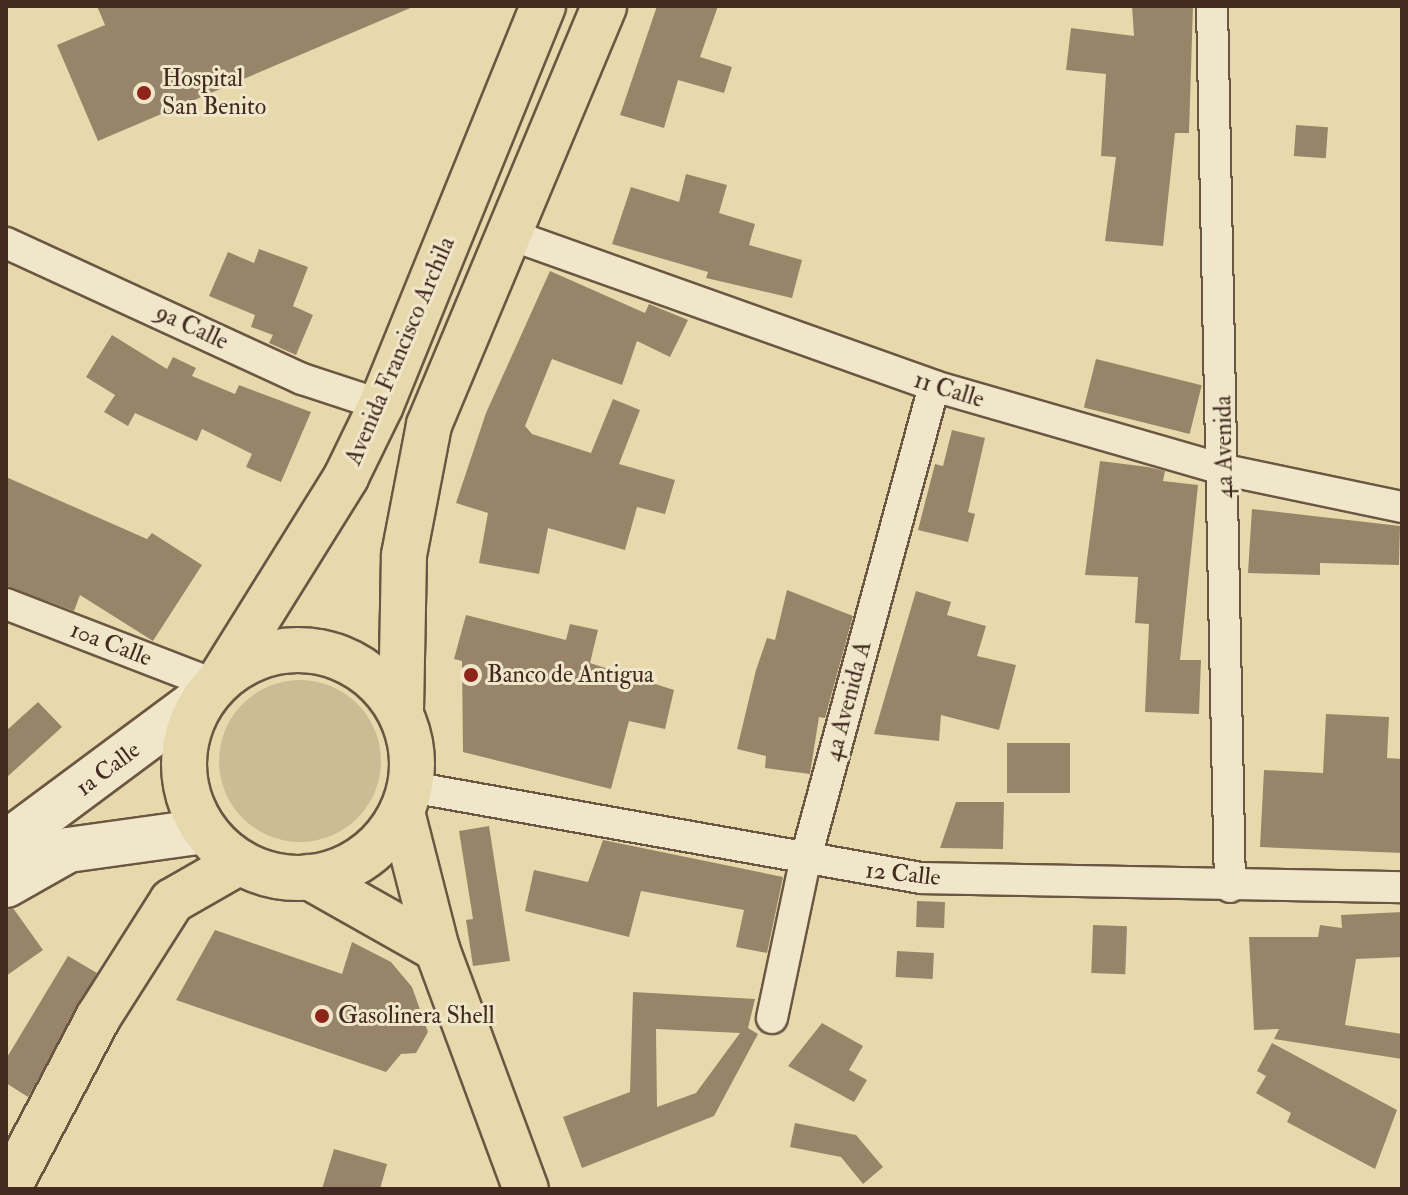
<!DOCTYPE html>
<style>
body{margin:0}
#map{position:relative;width:1408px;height:1195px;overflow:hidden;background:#e8d9ad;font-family:"IM FELL Double Pica",serif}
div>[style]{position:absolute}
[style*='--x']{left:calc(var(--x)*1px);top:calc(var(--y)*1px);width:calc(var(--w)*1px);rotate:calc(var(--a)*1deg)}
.green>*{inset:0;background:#ccbb95}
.round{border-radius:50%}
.building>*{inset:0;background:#988569;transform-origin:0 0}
.roads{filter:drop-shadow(2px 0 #6c5643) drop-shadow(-2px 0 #6c5643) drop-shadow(0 2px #6c5643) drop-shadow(0 -2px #6c5643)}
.street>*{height:30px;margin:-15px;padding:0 15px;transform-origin:15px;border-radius:15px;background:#f0e6ca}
.secondary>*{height:44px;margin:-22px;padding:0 22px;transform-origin:22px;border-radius:22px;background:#f0e6ca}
.primary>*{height:44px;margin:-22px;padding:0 22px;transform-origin:22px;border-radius:22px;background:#e8d9ad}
.primary>.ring{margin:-22px;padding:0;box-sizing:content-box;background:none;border:44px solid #e8d9ad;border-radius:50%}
.dots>*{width:22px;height:22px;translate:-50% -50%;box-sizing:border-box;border:4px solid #f0e6ca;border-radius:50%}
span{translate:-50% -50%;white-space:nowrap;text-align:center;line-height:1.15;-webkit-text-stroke:6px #f0e6ca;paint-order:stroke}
.poi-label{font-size:24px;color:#422a20}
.left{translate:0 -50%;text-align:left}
.street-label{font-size:24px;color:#422a20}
.frame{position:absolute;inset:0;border:8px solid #422a20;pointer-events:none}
</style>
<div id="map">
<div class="green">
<div class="round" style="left:219px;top:680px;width:162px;height:162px"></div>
</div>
<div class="building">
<div style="clip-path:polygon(97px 6px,415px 6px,98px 141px,57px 45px,105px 25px)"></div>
<div style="clip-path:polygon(657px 6px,718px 6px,700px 57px,732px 67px,724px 93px,678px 80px,664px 128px,620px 115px)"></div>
<div style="clip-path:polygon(1132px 6px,1193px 6px,1189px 133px,1175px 133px,1163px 246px,1105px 241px,1116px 157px,1101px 156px,1106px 74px,1066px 70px,1071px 28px,1134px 36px)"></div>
<div style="left:1296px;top:125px;width:32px;height:31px;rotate:4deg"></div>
<div style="clip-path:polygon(686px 174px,727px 185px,719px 213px,755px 224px,749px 245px,802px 260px,792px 298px,706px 278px,708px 272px,612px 244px,631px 187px,679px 202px)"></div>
<div style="clip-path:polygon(259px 249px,308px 267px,293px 306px,313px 315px,296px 355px,269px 343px,273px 335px,251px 327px,255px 315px,209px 296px,228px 252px,254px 263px)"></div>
<div style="clip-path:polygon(550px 271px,645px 313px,649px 304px,688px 320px,670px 357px,637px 341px,622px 385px,552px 359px,525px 426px,532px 434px,591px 453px,613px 399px,640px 410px,619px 464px,675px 480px,665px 514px,637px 507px,625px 550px,548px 528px,539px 574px,479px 563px,488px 513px,456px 503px,486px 413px)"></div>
<div style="clip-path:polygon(112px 335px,167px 369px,173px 357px,196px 368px,192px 376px,235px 394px,239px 385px,311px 412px,281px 482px,246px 467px,252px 454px,202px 429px,197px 441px,135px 413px,128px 426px,104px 412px,115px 395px,86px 377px)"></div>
<div style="left:1096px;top:359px;width:109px;height:50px;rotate:14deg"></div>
<div style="clip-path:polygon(952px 430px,985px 438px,968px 512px,975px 514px,968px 542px,918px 530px,935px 464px,943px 466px)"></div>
<div style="clip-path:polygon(1100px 461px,1148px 467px,1165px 471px,1163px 481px,1198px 485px,1180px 660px,1201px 660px,1199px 714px,1145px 712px,1149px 624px,1135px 623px,1138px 577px,1085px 575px)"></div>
<div style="clip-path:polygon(6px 477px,147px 539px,152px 533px,202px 565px,153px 641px,80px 595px,74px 611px,6px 586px)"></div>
<div style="clip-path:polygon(1252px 509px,1400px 526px,1399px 565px,1320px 563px,1320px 575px,1248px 573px)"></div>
<div style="clip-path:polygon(787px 590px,853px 616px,825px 718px,819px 717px,810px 774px,765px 768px,766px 756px,737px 749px,756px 670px,767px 638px,775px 640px)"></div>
<div style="clip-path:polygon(916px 591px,951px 602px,947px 615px,986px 626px,977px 656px,1016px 665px,999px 730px,941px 715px,939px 741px,874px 734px)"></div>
<div style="clip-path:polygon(466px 615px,566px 640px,570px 624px,598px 630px,590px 663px,674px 690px,665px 729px,629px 721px,611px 789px,463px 752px,462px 661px,454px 659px)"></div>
<div style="clip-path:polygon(38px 702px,62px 727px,6px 778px,6px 731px)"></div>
<div style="clip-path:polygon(1326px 714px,1389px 717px,1387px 758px,1402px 759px,1402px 853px,1260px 847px,1264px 770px,1323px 773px)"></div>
<div style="left:1070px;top:743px;width:50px;height:63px;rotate:90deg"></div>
<div style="clip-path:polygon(956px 802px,1004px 802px,1003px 849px,940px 848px)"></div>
<div style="clip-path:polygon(489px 826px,510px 961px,473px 966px,466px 920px,473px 919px,459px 831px)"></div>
<div style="clip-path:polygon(603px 840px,783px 877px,767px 953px,736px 947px,744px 910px,641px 891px,629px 937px,525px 911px,534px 870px,588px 882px)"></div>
<div style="left:917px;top:901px;width:28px;height:26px;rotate:2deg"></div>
<div style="clip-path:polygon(13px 908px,43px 950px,6px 976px,6px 910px)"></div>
<div style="clip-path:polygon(1402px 912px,1402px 957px,1356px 959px,1345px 1025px,1402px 1034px,1402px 1059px,1274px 1039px,1279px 1029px,1254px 1030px,1249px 937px,1318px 937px,1320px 925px,1342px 928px,1341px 915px)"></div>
<div style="left:1093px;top:925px;width:34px;height:48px;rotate:2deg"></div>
<div style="clip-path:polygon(215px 930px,342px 974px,352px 942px,391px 962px,412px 987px,428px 1032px,416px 1053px,401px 1054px,386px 1072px,176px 1000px)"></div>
<div style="left:897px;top:951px;width:37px;height:26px;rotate:3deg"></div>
<div style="clip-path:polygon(68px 956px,97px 973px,28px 1097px,6px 1083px,6px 1059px)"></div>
<div style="clip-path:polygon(evenodd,633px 992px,755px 999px,748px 1028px,758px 1034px,714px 1116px,582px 1168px,563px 1117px,630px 1092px,633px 992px,656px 1029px,740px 1033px,696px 1093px,657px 1107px,656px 1029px)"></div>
<div style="clip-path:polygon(822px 1023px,863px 1046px,849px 1070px,867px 1080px,854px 1102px,788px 1066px)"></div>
<div style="clip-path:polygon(1272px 1043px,1397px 1110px,1375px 1169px,1287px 1122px,1291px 1113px,1256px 1093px,1266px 1076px,1257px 1071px)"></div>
<div style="clip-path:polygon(795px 1123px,856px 1135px,883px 1167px,863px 1184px,841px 1157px,790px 1147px)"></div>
<div style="clip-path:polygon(334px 1149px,387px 1164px,380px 1189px,322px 1189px)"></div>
</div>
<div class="roads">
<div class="street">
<div style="--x:1212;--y:6;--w:881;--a:88.83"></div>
<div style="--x:508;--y:234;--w:452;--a:19.6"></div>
<div style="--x:934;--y:386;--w:303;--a:16.1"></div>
<div style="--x:1225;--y:470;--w:181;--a:11.8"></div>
<div style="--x:6;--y:243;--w:326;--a:24.7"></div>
<div style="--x:302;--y:379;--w:83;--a:18.2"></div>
<div style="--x:6;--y:604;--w:225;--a:21.1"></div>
<div style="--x:411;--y:787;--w:518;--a:10.12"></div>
<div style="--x:921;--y:878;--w:481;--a:1.1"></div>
<div style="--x:772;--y:1018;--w:160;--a:-78.1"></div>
<div style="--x:805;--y:861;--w:492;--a:-74.8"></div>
</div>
<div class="secondary">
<div style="--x:6;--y:843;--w:253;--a:-36.6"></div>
<div style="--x:6;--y:885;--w:71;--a:-29.4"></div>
<div style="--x:68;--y:850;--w:138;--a:-7.9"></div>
</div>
<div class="primary">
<div class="ring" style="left:184px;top:650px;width:184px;height:184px"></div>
<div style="--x:221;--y:678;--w:237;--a:-58.1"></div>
<div style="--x:346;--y:477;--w:80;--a:-64.1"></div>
<div style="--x:381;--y:405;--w:431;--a:-67.9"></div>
<div style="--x:401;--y:711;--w:156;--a:-88.9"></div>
<div style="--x:404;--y:555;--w:132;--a:-79.1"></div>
<div style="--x:429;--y:425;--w:454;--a:-67.3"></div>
<div style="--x:402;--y:812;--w:141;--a:75.7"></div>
<div style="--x:437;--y:949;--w:256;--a:69.7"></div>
<div style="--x:309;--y:877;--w:147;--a:29.4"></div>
<div style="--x:8;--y:1189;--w:195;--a:-62.3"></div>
<div style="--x:99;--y:1016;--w:136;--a:-57.6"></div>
<div style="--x:172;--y:901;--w:78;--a:-29.8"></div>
</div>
</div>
<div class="dots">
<div style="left:144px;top:93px;background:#8f2418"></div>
<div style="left:471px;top:675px;background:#8f2418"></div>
<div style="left:322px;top:1016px;background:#8f2418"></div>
</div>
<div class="poi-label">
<span class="left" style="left:162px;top:93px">Hospital<br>San Benito</span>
<span class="left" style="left:487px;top:675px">Banco de Antigua</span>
<span class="left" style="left:338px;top:1016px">Gasolinera Shell</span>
</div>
<div class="street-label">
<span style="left:192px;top:327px;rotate:25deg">9a Calle</span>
<span style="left:400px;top:351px;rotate:-67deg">Avenida Francisco Archila</span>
<span style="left:949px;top:390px;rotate:17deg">11 Calle</span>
<span style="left:1224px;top:447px;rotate:-91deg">4a Avenida</span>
<span style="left:111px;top:644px;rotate:21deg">10a Calle</span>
<span style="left:848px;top:701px;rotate:-75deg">4a Avenida A</span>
<span style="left:108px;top:769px;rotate:-37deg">1a Calle</span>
<span style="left:903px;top:874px;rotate:6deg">12 Calle</span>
</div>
<div class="frame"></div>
</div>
